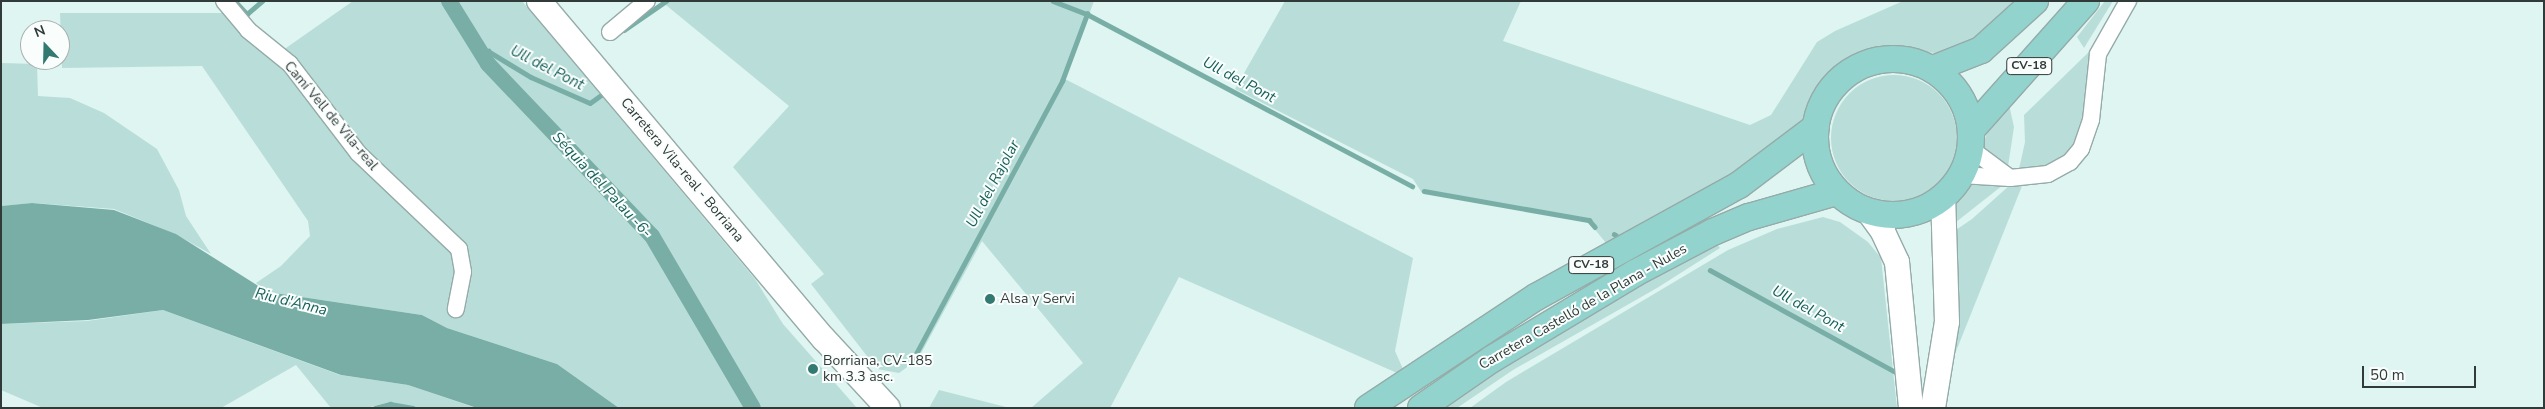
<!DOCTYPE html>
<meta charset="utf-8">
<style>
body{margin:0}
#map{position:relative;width:2545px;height:409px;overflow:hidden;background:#def5f2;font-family:"Nunito Sans",sans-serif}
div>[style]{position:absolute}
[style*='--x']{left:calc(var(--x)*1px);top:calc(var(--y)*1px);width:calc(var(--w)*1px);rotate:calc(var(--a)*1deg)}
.green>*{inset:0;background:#b9ded9}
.round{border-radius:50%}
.water>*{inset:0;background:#79aea7}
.stream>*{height:4.5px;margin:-2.25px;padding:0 2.25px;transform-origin:2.25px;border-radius:2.25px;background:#79aea7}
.canal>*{height:16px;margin:-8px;padding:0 8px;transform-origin:8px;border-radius:8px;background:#79aea7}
.roads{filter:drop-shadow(1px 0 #95aba8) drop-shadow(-1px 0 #95aba8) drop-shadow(0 1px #95aba8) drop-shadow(0 -1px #95aba8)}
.minor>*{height:16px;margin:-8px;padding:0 8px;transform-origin:8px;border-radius:8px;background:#fff}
.secondary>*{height:24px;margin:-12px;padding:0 12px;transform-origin:12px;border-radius:12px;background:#fff}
.primary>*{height:26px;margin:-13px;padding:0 13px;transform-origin:13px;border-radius:13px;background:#92d3cd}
.primary>.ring{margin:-13px;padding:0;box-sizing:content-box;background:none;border:26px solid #92d3cd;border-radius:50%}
.dots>*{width:14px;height:14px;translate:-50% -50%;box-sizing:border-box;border:2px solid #f9fefd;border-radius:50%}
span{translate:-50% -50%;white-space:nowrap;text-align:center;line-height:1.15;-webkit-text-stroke:4px #f9fefd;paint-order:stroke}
.shield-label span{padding:1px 4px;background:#f9fefd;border:1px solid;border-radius:4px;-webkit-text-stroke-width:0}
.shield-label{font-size:12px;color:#303a38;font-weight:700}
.street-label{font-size:14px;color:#303a38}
.poi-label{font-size:14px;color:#303a38}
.left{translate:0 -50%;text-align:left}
.water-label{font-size:15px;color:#165f59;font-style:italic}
.frame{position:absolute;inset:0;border:2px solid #303a38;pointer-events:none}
.north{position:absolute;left:20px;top:20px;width:50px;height:50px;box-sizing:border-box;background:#f9fefd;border:1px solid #a9b0ae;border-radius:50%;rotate:339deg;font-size:14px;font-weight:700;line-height:20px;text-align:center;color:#303a38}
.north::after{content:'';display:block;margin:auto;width:18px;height:22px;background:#327972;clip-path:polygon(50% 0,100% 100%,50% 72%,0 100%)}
.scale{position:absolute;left:2362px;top:366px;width:114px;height:22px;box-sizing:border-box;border:2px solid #303a38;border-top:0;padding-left:6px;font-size:15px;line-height:18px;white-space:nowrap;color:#303a38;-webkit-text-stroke:4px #f9fefd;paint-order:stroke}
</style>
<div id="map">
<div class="green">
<div style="clip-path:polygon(353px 1px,522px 1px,755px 279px,783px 324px,857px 408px,619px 408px,557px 364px,447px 328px,422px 315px,268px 292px,256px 283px,281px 266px,310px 236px,308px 221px,202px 66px,62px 68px,60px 13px,224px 13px,254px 47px,270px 55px,286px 48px)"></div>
<div style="clip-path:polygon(661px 1px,1094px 1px,1065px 79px,1413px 258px,1395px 351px,1403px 369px,1397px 373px,1179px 277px,1110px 408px,1031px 408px,1083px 363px,982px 241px,918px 359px,899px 373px,877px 369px,811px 284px,824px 274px,733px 167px,789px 106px)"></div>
<div style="clip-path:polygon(1285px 1px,1521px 1px,1503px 41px,1750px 125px,1771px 115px,1817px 42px,1835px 31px,1903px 1px,2021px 1px,1963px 48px,1935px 53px,1890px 49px,1856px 57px,1825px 81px,1801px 123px,1760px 159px,1606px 243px,1588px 221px,1422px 193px,1413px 179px,1235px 89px)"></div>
<div style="clip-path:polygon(2105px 1px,2113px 1px,2084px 48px,2077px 37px)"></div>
<div style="clip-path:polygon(2096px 45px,2085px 119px,2077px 143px,2067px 155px,2049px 165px,2019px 169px,2025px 142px,2024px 115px)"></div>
<div style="clip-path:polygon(1px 63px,37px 64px,38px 96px,70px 98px,104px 113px,157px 149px,179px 190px,186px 216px,211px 254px,175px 234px,114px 209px,33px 203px,1px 206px)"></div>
<div class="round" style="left:1831px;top:75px;width:126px;height:126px"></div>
<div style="clip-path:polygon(2008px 100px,2014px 127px,2007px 173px,1980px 153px,1991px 121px)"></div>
<div style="clip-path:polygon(2025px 179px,2022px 186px,1945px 379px,1947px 236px,1972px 219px,2010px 185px)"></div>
<div style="clip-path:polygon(1968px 182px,2003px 185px,1946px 230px,1948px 217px)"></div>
<div style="clip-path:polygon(1823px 217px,1840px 222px,1868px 242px,1881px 258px,1897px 408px,1470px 408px,1506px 382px,1728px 250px,1777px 229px)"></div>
<div style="clip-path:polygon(1716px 243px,1720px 248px,1657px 288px,1513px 370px,1457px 408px,1436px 408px,1536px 342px)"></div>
<div style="clip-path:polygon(163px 310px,340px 375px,408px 385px,476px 408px,419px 408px,389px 402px,367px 408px,331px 408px,296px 365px,221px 408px,43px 408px,1px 390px,1px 324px,87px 321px)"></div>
<div style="clip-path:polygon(939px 390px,1010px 408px,929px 408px)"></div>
</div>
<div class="water">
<div style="clip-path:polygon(32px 203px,114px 210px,176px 234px,268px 292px,422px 315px,447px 328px,557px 364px,619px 408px,477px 408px,408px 385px,341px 375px,163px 310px,88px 320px,1px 324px,1px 206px)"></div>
</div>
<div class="stream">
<div style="--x:235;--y:1;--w:18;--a:47"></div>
<div style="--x:247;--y:14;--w:20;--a:-41"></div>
<div style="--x:1053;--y:1;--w:36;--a:21"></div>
<div style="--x:1087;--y:14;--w:368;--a:27.9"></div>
<div style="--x:624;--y:30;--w:51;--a:-34.6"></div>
<div style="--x:481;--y:54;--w:8;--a:-23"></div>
<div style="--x:488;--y:51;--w:50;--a:31.2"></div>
<div style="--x:531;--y:77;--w:64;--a:23.8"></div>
<div style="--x:590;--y:103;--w:14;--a:-36"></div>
<div style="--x:1424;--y:191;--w:168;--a:10"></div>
<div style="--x:1589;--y:220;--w:9;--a:49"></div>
<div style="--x:1614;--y:234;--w:2;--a:27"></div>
<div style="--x:1710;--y:270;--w:210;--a:28.8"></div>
<div style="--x:911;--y:363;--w:320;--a:-61.8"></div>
<div style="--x:1062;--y:81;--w:72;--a:-69.5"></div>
<div style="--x:375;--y:408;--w:16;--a:-15"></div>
<div style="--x:390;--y:404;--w:23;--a:10"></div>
</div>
<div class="canal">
<div style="--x:449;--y:1;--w:74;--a:58.2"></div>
<div style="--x:488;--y:64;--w:238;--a:46.4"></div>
<div style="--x:652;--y:236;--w:199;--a:59.6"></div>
</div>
<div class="roads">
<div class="minor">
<div style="--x:224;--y:1;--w:38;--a:50"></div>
<div style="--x:248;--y:30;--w:54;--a:39"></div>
<div style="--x:290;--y:64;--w:112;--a:52.6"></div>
<div style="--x:358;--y:153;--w:139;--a:43.5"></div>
<div style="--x:459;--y:249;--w:23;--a:80"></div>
<div style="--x:463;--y:272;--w:38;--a:101"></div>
<div style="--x:610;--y:32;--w:48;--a:-40"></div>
<div style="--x:1961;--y:175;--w:49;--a:3.5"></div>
<div style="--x:2010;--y:178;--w:49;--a:-143.4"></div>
<div style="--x:2010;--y:178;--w:38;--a:-6"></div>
<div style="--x:2048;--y:174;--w:25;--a:-29"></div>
<div style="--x:2070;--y:162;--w:17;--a:-50"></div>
<div style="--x:2081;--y:149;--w:31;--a:-71"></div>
<div style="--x:2091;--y:120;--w:66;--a:-83.9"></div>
<div style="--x:2098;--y:54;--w:61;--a:-60.5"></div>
</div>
<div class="secondary">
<div style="--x:539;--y:1;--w:442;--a:49.9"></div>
<div style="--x:824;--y:339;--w:94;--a:47.2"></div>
<div style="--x:1868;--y:211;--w:26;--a:54"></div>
<div style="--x:1883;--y:232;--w:33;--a:65"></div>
<div style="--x:1897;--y:262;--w:147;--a:84.5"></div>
<div style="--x:1933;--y:408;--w:87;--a:-80.8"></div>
<div style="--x:1947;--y:322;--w:125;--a:-91.8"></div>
</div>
<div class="primary">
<div class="ring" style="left:1815px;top:59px;width:130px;height:130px"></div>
<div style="--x:1933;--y:69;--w:52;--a:-21.6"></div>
<div style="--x:1981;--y:50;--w:73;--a:-42.2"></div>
<div style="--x:1971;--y:130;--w:173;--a:-48.3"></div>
<div style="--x:1368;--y:408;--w:201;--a:-33.5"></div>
<div style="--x:1536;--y:297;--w:232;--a:-28.9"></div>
<div style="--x:1739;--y:185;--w:96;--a:-37"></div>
<div style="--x:1421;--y:408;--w:86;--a:-34.6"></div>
<div style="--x:1492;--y:359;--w:167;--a:-31"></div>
<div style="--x:1635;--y:273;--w:88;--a:-27.7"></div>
<div style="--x:1713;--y:232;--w:39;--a:-23"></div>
<div style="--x:1749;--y:217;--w:91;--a:-15.9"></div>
</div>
</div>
<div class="dots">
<div style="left:990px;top:299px;background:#327972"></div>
<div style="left:813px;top:369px;background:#327972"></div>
</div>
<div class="shield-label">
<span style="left:2029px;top:66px">CV-18</span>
<span style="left:1591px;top:265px">CV-18</span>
</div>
<div class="street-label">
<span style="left:331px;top:116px;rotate:50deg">Camí Vell de Vila-real</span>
<span style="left:682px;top:170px;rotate:50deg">Carretera Vila-real - Borriana</span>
<span style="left:1583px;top:307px;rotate:-30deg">Carretera Castelló de la Plana - Nules</span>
</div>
<div class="poi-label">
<span class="left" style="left:1000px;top:299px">Alsa y Servi</span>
<span class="left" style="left:823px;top:369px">Borriana, CV-185<br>km 3.3 asc.</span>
</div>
<div class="water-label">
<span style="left:547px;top:68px;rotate:27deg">Ull del Pont</span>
<span style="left:1239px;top:80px;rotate:28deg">Ull del Pont</span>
<span style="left:993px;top:184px;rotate:-62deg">Ull del Rajolar</span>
<span style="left:602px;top:185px;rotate:47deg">Séquia del Palau -6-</span>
<span style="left:291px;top:302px;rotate:14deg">Riu d'Anna</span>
<span style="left:1808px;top:309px;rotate:29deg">Ull del Pont</span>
</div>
<div class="frame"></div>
<div class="north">N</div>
<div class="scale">50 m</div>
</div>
